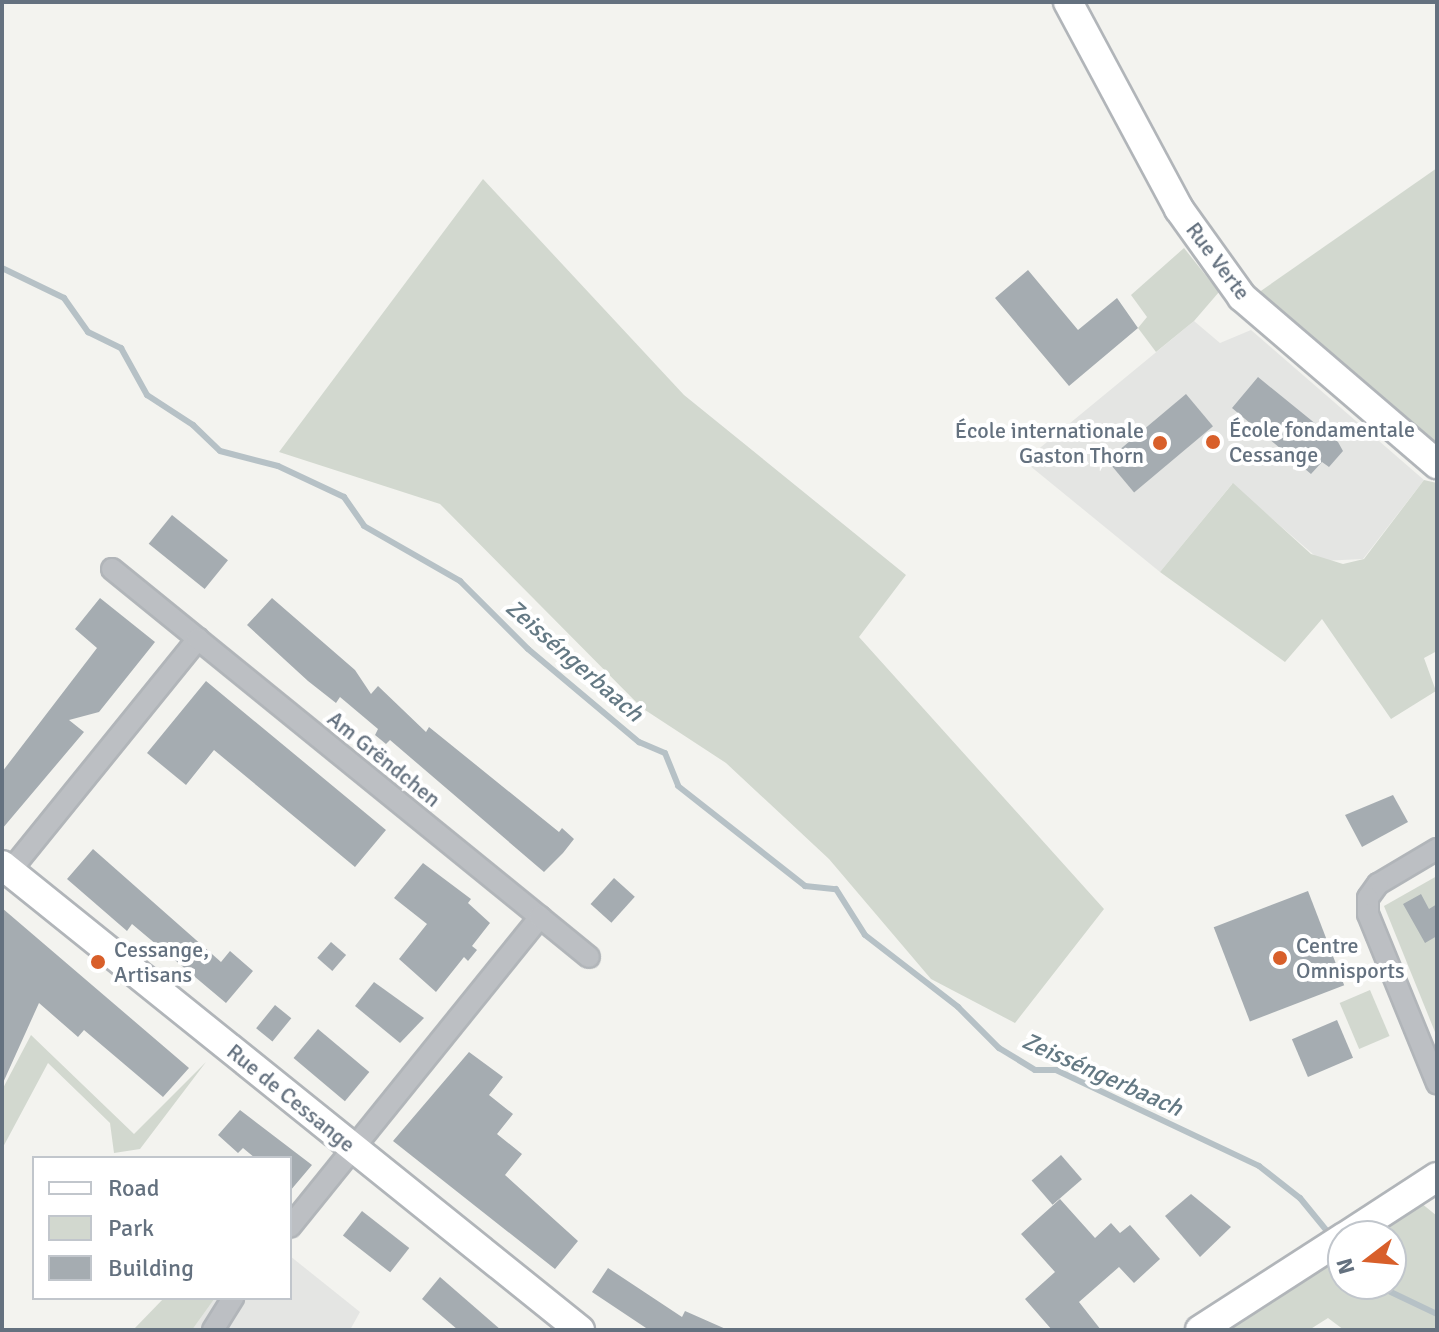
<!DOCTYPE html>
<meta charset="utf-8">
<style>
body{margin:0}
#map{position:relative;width:1439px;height:1332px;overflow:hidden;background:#f3f3ef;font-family:Signika,sans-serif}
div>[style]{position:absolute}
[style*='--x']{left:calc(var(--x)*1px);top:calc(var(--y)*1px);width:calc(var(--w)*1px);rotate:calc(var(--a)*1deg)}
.built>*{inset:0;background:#e4e5e3}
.green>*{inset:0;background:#d2d8cf;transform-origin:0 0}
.stream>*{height:6px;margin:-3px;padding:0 3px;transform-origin:3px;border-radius:3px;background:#b6c1c6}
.building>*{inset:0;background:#a5acb1;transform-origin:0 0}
.roads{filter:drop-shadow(2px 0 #b1b5b9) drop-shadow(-2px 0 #b1b5b9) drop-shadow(0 2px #b1b5b9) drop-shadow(0 -2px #b1b5b9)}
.street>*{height:20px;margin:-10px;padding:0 10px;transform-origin:10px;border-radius:10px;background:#bcbfc3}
.secondary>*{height:28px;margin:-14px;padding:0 14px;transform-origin:14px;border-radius:14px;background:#fff}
.dots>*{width:22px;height:22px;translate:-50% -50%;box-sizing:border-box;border:4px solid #fff;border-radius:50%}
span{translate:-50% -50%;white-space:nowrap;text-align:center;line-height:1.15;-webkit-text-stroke:8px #fff;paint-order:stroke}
.street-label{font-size:22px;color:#64717f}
.poi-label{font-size:22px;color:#64717f}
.left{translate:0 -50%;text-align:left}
.right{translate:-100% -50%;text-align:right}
.water-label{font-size:24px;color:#647984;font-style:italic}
.frame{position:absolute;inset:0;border:4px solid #64717f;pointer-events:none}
.legend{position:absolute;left:32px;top:1156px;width:260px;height:144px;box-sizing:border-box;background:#fff;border:2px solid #c1c6cc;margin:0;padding:10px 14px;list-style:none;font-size:24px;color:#64717f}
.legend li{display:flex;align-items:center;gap:16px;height:40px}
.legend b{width:40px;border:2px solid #c1c6cc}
.north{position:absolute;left:1327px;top:1220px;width:80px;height:80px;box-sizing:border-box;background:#fff;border:2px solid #c1c6cc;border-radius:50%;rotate:254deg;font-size:22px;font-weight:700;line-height:32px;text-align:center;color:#64717f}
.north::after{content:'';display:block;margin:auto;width:28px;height:36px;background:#d85f2a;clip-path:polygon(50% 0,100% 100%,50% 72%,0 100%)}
</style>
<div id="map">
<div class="built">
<div style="clip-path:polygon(1194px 321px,1220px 343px,1251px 330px,1424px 480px,1363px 559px,1321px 561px,1232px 484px,1160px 572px,1024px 461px)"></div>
<div style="clip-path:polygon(290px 1256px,360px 1312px,350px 1330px,192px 1330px,215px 1298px,290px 1298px)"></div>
</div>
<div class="green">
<div style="clip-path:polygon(1437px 168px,1437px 452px,1255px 295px)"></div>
<div style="clip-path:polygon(483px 179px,684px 395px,906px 575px,859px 637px,1104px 909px,1015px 1023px,931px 979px,829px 859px,726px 763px,642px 708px,440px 504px,279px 452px)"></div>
<div style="clip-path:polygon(1184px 248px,1219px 292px,1194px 321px,1156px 352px,1138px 328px,1147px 317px,1131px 295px)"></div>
<div style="clip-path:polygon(1424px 480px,1437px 483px,1437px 651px,1424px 658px,1436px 691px,1391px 719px,1322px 619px,1285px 662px,1160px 572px,1233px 483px,1311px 554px,1343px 564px,1364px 559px)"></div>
<div style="clip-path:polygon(1437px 876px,1437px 1037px,1384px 906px)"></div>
<div style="left:1370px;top:990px;width:50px;height:33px;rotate:67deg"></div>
<div style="clip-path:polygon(31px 1035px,134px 1134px,206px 1062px,140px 1149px,114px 1153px,110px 1123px,48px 1063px,2px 1149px,2px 1090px)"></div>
<div style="clip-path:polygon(1410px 1194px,1437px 1216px,1437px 1330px,1344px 1330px,1328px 1318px,1309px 1330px,1220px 1330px,1343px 1238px,1343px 1284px,1391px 1284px,1391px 1236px,1346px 1236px)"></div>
<div style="clip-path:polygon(164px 1298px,215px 1298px,192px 1330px,133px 1330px)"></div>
</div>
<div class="stream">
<div style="--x:2;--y:268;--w:69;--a:25.8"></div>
<div style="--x:64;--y:298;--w:42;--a:54.8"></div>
<div style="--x:88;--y:332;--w:37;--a:26"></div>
<div style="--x:121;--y:348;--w:54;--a:61"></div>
<div style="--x:147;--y:395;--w:55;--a:33.1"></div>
<div style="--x:193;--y:425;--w:37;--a:44"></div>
<div style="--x:220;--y:451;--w:60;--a:14.5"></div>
<div style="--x:278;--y:466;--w:73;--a:25.2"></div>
<div style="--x:344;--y:497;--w:35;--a:55"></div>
<div style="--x:364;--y:526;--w:111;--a:29.8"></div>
<div style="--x:460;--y:581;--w:96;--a:45"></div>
<div style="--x:528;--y:649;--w:145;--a:40"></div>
<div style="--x:639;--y:742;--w:28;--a:23"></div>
<div style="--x:665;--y:753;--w:35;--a:68"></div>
<div style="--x:678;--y:786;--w:162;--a:38.2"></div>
<div style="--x:805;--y:886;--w:31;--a:6"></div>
<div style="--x:836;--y:889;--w:54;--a:57.8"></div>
<div style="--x:865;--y:935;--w:118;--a:37.7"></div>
<div style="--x:958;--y:1007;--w:58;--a:45"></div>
<div style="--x:999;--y:1048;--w:42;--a:31.4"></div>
<div style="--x:1035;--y:1070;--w:21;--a:0"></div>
<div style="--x:1056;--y:1070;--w:225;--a:25.3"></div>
<div style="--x:1259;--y:1166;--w:52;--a:38"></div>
<div style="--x:1300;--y:1198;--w:49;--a:50.8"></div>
<div style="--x:1374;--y:1284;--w:70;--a:25.5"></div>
</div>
<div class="building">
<div style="clip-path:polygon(1028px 270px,1078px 330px,1117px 298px,1138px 328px,1069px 386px,995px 298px)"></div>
<div style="clip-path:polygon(1258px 377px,1338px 442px,1343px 451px,1329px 467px,1322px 462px,1311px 474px,1232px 408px)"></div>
<div style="left:1186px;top:394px;width:42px;height:103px;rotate:50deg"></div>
<div style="left:172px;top:515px;width:72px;height:37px;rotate:39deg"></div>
<div style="clip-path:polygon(100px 598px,155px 642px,99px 712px,69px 720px,84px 732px,2px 829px,2px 772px,97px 648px,75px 629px)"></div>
<div style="clip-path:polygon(272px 598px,355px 670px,371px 694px,378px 686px,426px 732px,429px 727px,559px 832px,562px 828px,574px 839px,563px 853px,544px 872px,390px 740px,386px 744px,375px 735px,378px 729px,340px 697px,336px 703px,308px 681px,247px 625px)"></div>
<div style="clip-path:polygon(206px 681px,386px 830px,355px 867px,214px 750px,186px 785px,147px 753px)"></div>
<div style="clip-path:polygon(1393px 795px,1408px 822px,1362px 847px,1345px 815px)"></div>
<div style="clip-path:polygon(93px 849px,221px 962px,230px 951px,253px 971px,226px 1003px,132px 924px,127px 931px,67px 879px)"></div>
<div style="clip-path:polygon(423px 863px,471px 899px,468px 903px,490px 923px,472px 946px,477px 950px,468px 961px,464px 957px,436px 992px,399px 959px,427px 924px,394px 898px)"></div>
<div style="left:614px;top:878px;width:28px;height:35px;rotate:42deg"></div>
<div style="left:1308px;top:891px;width:101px;height:101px;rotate:69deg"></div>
<div style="clip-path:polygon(1421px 894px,1429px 909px,1437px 904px,1437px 936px,1425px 943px,1403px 904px)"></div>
<div style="clip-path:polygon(2px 908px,189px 1068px,163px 1097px,84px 1030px,78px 1037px,39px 1003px,2px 1085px)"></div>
<div style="left:331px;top:942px;width:20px;height:21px;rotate:41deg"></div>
<div style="clip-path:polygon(374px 982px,424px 1018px,400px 1043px,355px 1006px)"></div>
<div style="left:275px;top:1005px;width:21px;height:30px;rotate:39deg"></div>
<div style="left:1337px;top:1020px;width:41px;height:49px;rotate:67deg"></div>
<div style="left:318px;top:1029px;width:67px;height:38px;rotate:40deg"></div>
<div style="clip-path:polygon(469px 1052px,503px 1077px,489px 1095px,513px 1114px,497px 1134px,522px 1154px,505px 1175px,578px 1241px,555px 1269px,393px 1141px)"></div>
<div style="clip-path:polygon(240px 1110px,312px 1165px,290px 1191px,290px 1158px,255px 1158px,243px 1148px,238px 1153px,218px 1135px)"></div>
<div style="left:1061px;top:1155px;width:32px;height:39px;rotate:49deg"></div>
<div style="clip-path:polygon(1191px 1194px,1231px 1227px,1200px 1257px,1165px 1216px)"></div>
<div style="clip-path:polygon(1060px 1199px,1095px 1238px,1111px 1223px,1120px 1233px,1130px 1225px,1160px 1259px,1134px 1283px,1119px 1267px,1079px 1302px,1101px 1330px,1052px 1330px,1025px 1299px,1055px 1272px,1021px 1234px)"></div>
<div style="left:362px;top:1211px;width:60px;height:31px;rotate:38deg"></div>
<div style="clip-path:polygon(608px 1268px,682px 1317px,685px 1311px,728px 1330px,649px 1330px,592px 1292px)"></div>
<div style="clip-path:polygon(440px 1277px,501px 1330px,458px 1330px,422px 1299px)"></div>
</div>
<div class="roads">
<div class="street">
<div style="--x:112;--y:569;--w:111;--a:39.1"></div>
<div style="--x:1437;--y:849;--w:69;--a:149.3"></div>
<div style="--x:1378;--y:884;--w:17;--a:126"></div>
<div style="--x:1368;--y:898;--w:16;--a:90"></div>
<div style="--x:1368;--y:914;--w:183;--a:67.8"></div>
<div style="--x:10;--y:871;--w:299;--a:-51"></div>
<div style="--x:198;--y:639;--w:441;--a:39.1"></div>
<div style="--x:540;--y:917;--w:398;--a:128.9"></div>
<div style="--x:540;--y:917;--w:63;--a:39.2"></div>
<div style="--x:213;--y:1330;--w:38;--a:-58"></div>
</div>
<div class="secondary">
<div style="--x:1068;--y:2;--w:235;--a:61.8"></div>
<div style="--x:1179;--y:209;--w:108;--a:54.4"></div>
<div style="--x:1242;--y:297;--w:257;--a:40.6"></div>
<div style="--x:2;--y:865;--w:742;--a:38.82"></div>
<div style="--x:1346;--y:1236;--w:108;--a:-33"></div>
<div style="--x:1200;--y:1330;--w:170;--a:-32.8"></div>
</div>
</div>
<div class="dots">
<div style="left:1213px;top:442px;background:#d85f2a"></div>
<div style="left:1160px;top:443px;background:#d85f2a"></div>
<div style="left:1280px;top:958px;background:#d85f2a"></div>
<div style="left:98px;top:962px;background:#d85f2a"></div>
</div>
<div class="street-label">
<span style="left:1218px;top:261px;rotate:53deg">Rue Verte</span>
<span style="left:384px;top:759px;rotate:39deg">Am Grëndchen</span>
<span style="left:291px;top:1098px;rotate:39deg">Rue de Cessange</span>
</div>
<div class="poi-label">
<span class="left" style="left:1229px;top:442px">École fondamentale<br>Cessange</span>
<span class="right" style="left:1144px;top:443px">École internationale<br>Gaston Thorn</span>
<span class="left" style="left:1296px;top:958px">Centre<br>Omnisports</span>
<span class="left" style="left:114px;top:962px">Cessange,<br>Artisans</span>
</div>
<div class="water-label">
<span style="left:574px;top:661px;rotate:41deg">Zeisséngerbaach</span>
<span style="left:1102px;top:1075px;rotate:24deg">Zeisséngerbaach</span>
</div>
<div class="frame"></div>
<ul class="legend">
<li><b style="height:10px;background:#fff"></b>Road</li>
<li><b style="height:22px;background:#d2d8cf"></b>Park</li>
<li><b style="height:22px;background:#a5acb1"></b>Building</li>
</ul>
<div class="north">N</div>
</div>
